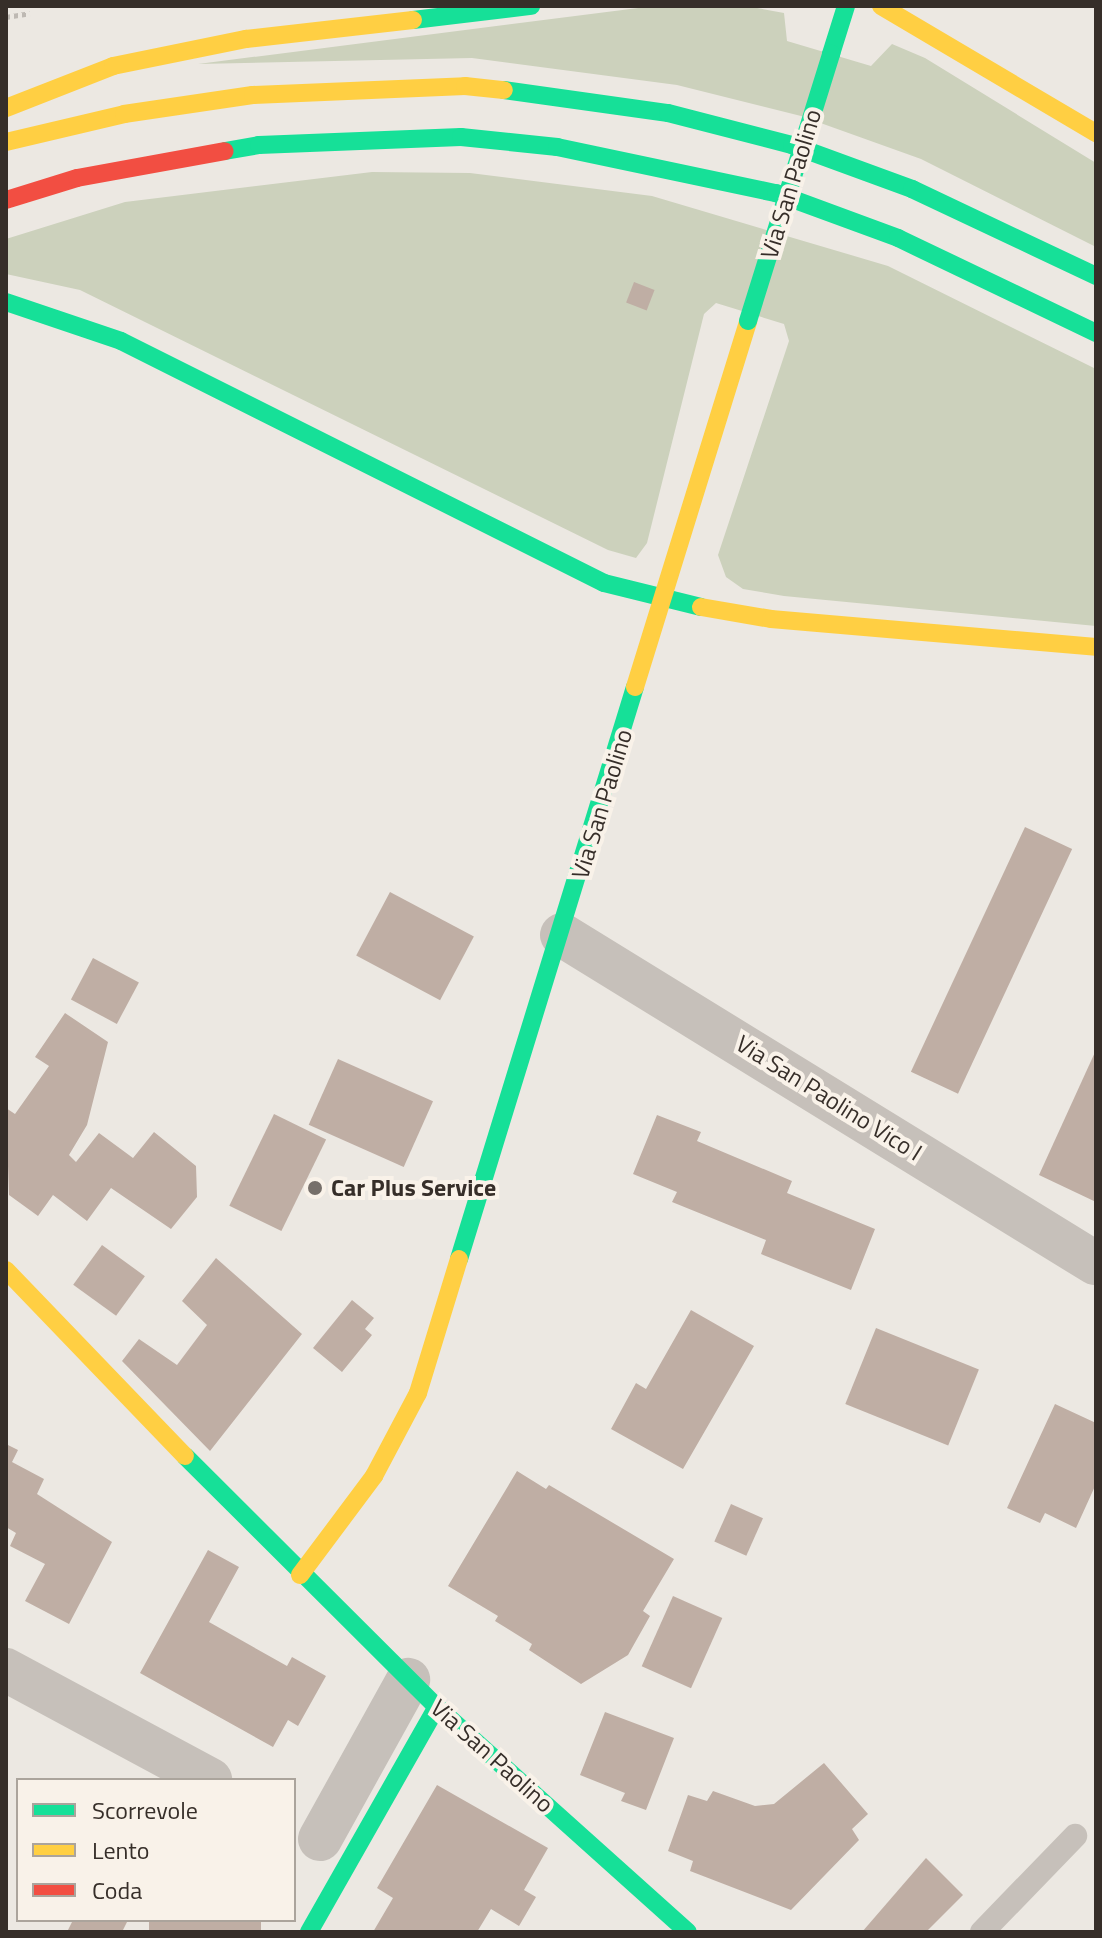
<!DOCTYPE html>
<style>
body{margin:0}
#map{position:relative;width:1102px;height:1938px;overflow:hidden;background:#ece8e2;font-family:"Titillium Web",sans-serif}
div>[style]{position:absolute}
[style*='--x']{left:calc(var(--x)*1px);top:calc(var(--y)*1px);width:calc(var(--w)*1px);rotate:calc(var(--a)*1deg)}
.green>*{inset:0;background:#ccd1bc}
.building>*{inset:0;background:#bfaea4;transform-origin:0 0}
.path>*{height:5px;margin-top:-2.5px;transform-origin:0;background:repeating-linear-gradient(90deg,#beb9b3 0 4px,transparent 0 8px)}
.lane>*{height:24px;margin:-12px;padding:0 12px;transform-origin:12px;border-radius:12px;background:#c6c0ba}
.street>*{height:44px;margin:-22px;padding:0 22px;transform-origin:22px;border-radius:22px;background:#c6c0ba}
.fast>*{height:18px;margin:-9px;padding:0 9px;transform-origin:9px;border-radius:9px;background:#16e098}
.slow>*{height:18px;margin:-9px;padding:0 9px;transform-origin:9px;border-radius:9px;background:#ffcf43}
.jam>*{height:18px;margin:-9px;padding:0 9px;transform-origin:9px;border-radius:9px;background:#f24e42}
.fast-bridge>*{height:18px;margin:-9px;padding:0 9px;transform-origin:9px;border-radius:9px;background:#16e098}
.dots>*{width:22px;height:22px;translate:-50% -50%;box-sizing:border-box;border:4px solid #f9f2e9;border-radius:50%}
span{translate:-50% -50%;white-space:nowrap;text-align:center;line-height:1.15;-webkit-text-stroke:8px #f9f2e9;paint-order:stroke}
.street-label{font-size:24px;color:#362e29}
.poi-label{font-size:24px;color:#362e29;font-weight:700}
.left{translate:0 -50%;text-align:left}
.frame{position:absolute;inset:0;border:8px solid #362e29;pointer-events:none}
.legend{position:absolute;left:16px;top:1778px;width:280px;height:144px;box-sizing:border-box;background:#f9f2e9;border:2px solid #aba49c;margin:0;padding:10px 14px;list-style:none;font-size:24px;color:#362e29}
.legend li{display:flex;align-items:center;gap:16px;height:40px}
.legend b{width:40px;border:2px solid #aba49c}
</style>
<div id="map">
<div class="green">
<div style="clip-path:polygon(654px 6px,746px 6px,784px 13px,787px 41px,871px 66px,892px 44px,925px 58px,1096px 163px,1096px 247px,921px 159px,801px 116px,677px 85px,472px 58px,198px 64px)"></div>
<div style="clip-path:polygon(372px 172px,470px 173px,652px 196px,888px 266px,1096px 369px,1096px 626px,784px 596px,743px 589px,726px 577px,718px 555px,789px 341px,784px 324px,716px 303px,704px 314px,647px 543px,636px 558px,608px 550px,80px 290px,6px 274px,6px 239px,125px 202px)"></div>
</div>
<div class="building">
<div style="left:634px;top:282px;width:22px;height:22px;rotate:21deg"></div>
<div style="left:1025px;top:827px;width:52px;height:270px;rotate:25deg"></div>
<div style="left:390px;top:892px;width:95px;height:72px;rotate:28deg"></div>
<div style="left:93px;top:958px;width:52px;height:47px;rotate:28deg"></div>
<div style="clip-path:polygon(65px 1013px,108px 1042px,87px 1125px,69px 1155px,76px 1162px,99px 1133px,133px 1158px,154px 1132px,196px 1166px,197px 1197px,171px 1229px,111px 1188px,87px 1221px,53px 1195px,38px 1216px,9px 1195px,6px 1108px,15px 1114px,49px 1066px,35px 1057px)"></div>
<div style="clip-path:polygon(1096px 1050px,1096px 1202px,1039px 1175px)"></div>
<div style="left:338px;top:1059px;width:104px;height:72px;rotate:24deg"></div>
<div style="left:274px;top:1114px;width:58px;height:102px;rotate:26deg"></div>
<div style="clip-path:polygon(657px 1115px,701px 1132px,697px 1141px,792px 1181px,787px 1193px,875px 1229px,851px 1290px,761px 1254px,766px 1240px,672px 1202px,677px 1192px,633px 1174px)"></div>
<div style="left:102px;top:1245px;width:53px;height:49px;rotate:36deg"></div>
<div style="clip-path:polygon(216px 1258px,302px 1334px,210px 1451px,122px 1361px,139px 1339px,177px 1365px,207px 1325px,182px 1301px)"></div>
<div style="clip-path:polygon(352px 1300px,374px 1318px,365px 1329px,372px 1335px,342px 1372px,313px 1348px)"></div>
<div style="clip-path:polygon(691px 1310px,754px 1346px,683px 1469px,611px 1429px,636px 1383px,646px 1389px)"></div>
<div style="left:876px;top:1328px;width:111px;height:82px;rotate:22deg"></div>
<div style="clip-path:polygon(1055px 1404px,1096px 1423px,1096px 1484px,1076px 1528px,1045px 1513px,1040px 1523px,1007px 1508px)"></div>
<div style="clip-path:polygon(6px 1444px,18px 1450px,12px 1462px,44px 1479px,37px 1494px,112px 1542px,69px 1624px,25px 1601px,45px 1564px,10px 1546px,16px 1533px,6px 1527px)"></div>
<div style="clip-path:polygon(517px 1471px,546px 1489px,549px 1485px,674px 1559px,643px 1611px,650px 1616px,628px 1655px,581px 1684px,529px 1650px,532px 1644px,495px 1621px,498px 1616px,448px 1586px)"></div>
<div style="left:731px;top:1504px;width:35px;height:41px;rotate:24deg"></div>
<div style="clip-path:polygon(208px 1550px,239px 1567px,209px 1622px,287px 1666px,292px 1657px,326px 1676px,298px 1726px,288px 1720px,273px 1747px,140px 1673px)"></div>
<div style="left:673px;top:1596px;width:54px;height:77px;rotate:24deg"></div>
<div style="clip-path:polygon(605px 1712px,674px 1738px,646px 1810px,621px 1801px,625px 1793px,580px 1775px)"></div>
<div style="clip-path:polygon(824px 1763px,868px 1814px,852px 1829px,859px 1840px,791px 1910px,690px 1871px,693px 1861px,668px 1851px,688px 1795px,707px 1801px,713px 1791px,755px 1806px,774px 1804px)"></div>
<div style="clip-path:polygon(437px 1785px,548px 1848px,524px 1890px,536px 1897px,519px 1926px,491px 1909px,477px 1932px,373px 1932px,393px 1898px,377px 1888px)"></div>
<div style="clip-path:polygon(926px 1858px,963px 1895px,926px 1932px,862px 1932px)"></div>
<div style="clip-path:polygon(73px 1920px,128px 1920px,122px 1932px,67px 1932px)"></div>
<div style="left:149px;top:1920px;width:112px;height:14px"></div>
</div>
<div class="path">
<div style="--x:6;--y:17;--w:24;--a:-9"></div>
</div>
<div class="lane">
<div style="--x:982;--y:1932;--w:134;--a:-45.9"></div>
</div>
<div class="street">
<div style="--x:562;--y:935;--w:626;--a:31.61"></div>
<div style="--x:6;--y:1670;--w:232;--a:28.3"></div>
<div style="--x:320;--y:1839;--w:182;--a:-61"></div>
</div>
<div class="fast">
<div style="--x:413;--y:20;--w:119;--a:-6.8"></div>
<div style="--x:831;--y:54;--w:50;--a:-72.6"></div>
<div style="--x:504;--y:90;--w:166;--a:8"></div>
<div style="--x:668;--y:113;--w:128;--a:14.5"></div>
<div style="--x:792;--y:145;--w:128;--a:20.1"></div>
<div style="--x:912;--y:189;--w:204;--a:25.3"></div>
<div style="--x:225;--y:151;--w:35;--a:-10"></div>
<div style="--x:259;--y:145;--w:202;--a:-2.3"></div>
<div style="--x:461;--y:137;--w:97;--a:5.9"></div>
<div style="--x:557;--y:147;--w:224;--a:11.9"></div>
<div style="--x:776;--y:193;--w:130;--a:20.2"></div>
<div style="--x:898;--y:238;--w:220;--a:25.6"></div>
<div style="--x:6;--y:302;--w:121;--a:18.7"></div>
<div style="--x:121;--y:341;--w:540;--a:26.61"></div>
<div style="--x:604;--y:583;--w:100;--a:13.9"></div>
<div style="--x:459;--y:1259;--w:598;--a:-72.9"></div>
<div style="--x:185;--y:1456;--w:356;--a:44.9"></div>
<div style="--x:437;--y:1707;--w:337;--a:41.9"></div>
<div style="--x:309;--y:1932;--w:259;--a:-60.4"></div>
</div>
<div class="slow">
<div style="--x:881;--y:6;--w:250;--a:30.6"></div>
<div style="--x:6;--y:108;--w:115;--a:-21.4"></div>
<div style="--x:113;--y:66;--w:136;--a:-11.5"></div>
<div style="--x:246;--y:39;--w:168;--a:-6.5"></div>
<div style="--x:6;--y:142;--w:121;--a:-13.3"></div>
<div style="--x:124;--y:114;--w:130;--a:-8.4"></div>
<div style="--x:253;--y:95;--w:212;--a:-2.4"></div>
<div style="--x:465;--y:86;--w:39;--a:6"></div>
<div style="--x:701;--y:607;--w:71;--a:9.7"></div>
<div style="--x:771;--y:619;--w:326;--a:4.9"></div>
<div style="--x:635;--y:687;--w:383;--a:-72.8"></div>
<div style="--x:6;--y:1270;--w:258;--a:46.1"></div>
<div style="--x:300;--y:1575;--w:124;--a:-53.2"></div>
<div style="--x:374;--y:1476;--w:94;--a:-62.1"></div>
<div style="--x:418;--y:1393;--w:140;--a:-73"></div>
</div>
<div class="jam">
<div style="--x:6;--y:200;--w:74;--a:-17.2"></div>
<div style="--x:77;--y:178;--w:150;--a:-10.3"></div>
</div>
<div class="fast-bridge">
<div style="--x:748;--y:321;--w:280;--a:-72.7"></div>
</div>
<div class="dots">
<div style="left:315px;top:1188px;background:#766f6a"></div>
</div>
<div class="street-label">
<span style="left:791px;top:184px;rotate:-73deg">Via San Paolino</span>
<span style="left:602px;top:804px;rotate:-73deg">Via San Paolino</span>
<span style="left:829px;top:1098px;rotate:32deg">Via San Paolino Vico I</span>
<span style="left:492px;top:1756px;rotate:42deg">Via San Paolino</span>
</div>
<div class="poi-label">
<span class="left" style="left:331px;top:1188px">Car Plus Service</span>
</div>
<div class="frame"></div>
<ul class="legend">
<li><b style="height:10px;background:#16e098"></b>Scorrevole</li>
<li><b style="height:10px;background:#ffcf43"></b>Lento</li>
<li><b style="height:10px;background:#f24e42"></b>Coda</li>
</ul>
</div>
